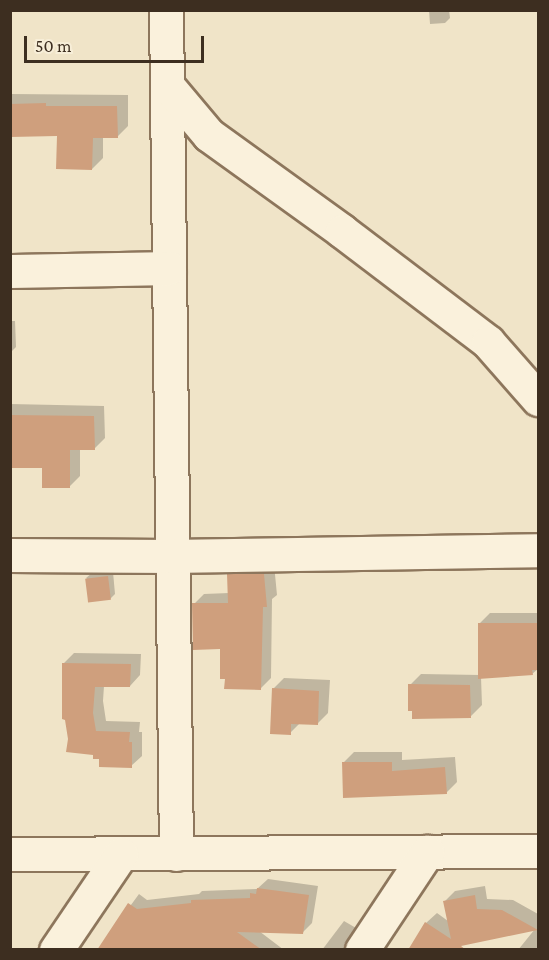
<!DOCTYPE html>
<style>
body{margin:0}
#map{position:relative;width:549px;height:960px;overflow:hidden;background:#f0e4c8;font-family:"Crimson Pro",serif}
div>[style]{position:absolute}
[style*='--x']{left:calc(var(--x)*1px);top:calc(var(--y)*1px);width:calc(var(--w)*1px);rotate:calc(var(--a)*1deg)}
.shadow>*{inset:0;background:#0003}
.building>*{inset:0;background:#cf9f7d;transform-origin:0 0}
.roads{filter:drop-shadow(2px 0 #8d765c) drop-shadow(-2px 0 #8d765c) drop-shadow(0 2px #8d765c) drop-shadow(0 -2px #8d765c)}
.minor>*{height:33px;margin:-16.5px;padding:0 16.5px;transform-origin:16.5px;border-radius:16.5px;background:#faf1dc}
span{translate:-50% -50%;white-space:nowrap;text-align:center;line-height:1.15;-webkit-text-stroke:4.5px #f7eed8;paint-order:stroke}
.frame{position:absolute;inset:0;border:12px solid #3d2e20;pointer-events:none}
.scale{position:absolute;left:24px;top:36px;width:180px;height:27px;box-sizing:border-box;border:3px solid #3d2e20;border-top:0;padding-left:8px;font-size:18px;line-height:21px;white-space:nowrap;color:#3d2e20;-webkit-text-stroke:4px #f7eed8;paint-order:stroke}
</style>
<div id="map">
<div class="shadow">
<div style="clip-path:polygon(429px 10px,449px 10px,450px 18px,445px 23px,430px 24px)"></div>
<div style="clip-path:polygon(10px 94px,128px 95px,128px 126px,117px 137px,103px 137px,103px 158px,92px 169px,58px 135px,10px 136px)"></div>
<div style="clip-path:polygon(10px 321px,15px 321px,16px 347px,10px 353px)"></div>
<div style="clip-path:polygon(10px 404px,104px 406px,105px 438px,94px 449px,80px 449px,80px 476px,69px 487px,44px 466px,10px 467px)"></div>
<div style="clip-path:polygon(274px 564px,277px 595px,272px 599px,271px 678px,261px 688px,222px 648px,194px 604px,204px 594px,229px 593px,229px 575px,239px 565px)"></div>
<div style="clip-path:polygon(113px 572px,115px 594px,110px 599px,86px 578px,92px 573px)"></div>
<div style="clip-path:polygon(490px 613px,538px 613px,538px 669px,532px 674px,481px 677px,482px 705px,471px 716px,410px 685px,421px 674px,480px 675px,479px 624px)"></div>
<div style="clip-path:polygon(74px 653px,141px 654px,140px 675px,130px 686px,104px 686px,103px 701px,106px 721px,140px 722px,139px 732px,142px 732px,142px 756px,131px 766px,101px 758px,70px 739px,63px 664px)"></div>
<div style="clip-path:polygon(284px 678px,330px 680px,328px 713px,317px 724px,300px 723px,290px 733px,273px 689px)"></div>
<div style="clip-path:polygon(354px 752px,402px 752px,402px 760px,455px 757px,457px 782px,446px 793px,343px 763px)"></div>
<div style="clip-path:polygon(268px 879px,318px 886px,312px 923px,302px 933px,259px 931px,284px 950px,98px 950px,139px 894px,147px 900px,199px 894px,202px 891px,257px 889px)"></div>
<div style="clip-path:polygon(485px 886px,487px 899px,513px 900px,538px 914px,538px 950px,518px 950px,535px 929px,410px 950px,426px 923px,437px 913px,448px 921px,445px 901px,455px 891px)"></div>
<div style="clip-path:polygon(344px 921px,356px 928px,351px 950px,322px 950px)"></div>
</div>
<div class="building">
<div style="clip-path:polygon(46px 103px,46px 106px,117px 106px,118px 138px,93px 138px,92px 170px,56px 169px,57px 136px,10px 137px,10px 104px)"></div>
<div style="clip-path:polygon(10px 415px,94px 416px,95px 450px,70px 450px,70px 488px,42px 488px,42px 468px,10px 468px)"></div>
<div style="clip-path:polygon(227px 574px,264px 574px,267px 607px,263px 607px,261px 690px,224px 689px,225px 679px,220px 679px,220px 649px,193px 650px,192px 603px,228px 603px)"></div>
<div style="left:108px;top:576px;width:24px;height:23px;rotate:83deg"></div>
<div style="clip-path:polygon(478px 623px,538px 623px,538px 670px,532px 670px,533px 675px,478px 679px)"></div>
<div style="clip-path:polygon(62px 663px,131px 664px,130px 687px,95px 687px,93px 713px,96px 731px,130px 732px,129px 742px,132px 742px,132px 768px,99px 767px,99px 759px,93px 759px,93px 755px,66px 752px,68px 739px,65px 720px,62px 719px)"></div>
<div style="clip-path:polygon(408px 684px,470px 685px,471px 718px,412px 719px,412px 711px,408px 711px)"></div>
<div style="clip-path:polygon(272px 688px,319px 691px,318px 725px,291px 724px,291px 735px,270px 734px)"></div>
<div style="clip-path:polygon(342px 762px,392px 762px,392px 771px,445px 767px,447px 794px,343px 798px)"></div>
<div style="clip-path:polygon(257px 888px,309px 895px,303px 934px,237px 932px,262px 950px,97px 950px,128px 903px,137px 909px,191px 903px,191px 900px,250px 898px,250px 893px,256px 894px)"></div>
<div style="clip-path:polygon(475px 895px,477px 909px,502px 910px,538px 930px,461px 946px,466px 950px,408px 950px,425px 922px,451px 939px,443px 901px)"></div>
</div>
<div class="roads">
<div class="minor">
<div style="--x:166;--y:10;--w:844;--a:89.32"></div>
<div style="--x:167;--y:85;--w:65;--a:50"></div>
<div style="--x:209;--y:135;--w:164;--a:35.8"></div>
<div style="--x:342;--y:231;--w:183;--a:37.2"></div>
<div style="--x:488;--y:342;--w:76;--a:48.7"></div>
<div style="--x:10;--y:271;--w:159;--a:-1.1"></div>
<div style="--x:10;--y:555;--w:160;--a:0.4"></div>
<div style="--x:170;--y:556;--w:368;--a:-0.9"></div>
<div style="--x:10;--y:854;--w:528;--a:-0.33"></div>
<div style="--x:56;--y:950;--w:116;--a:-55.9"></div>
<div style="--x:362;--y:950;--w:118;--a:-56.4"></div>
</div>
</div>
<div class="frame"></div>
<div class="scale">50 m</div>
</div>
